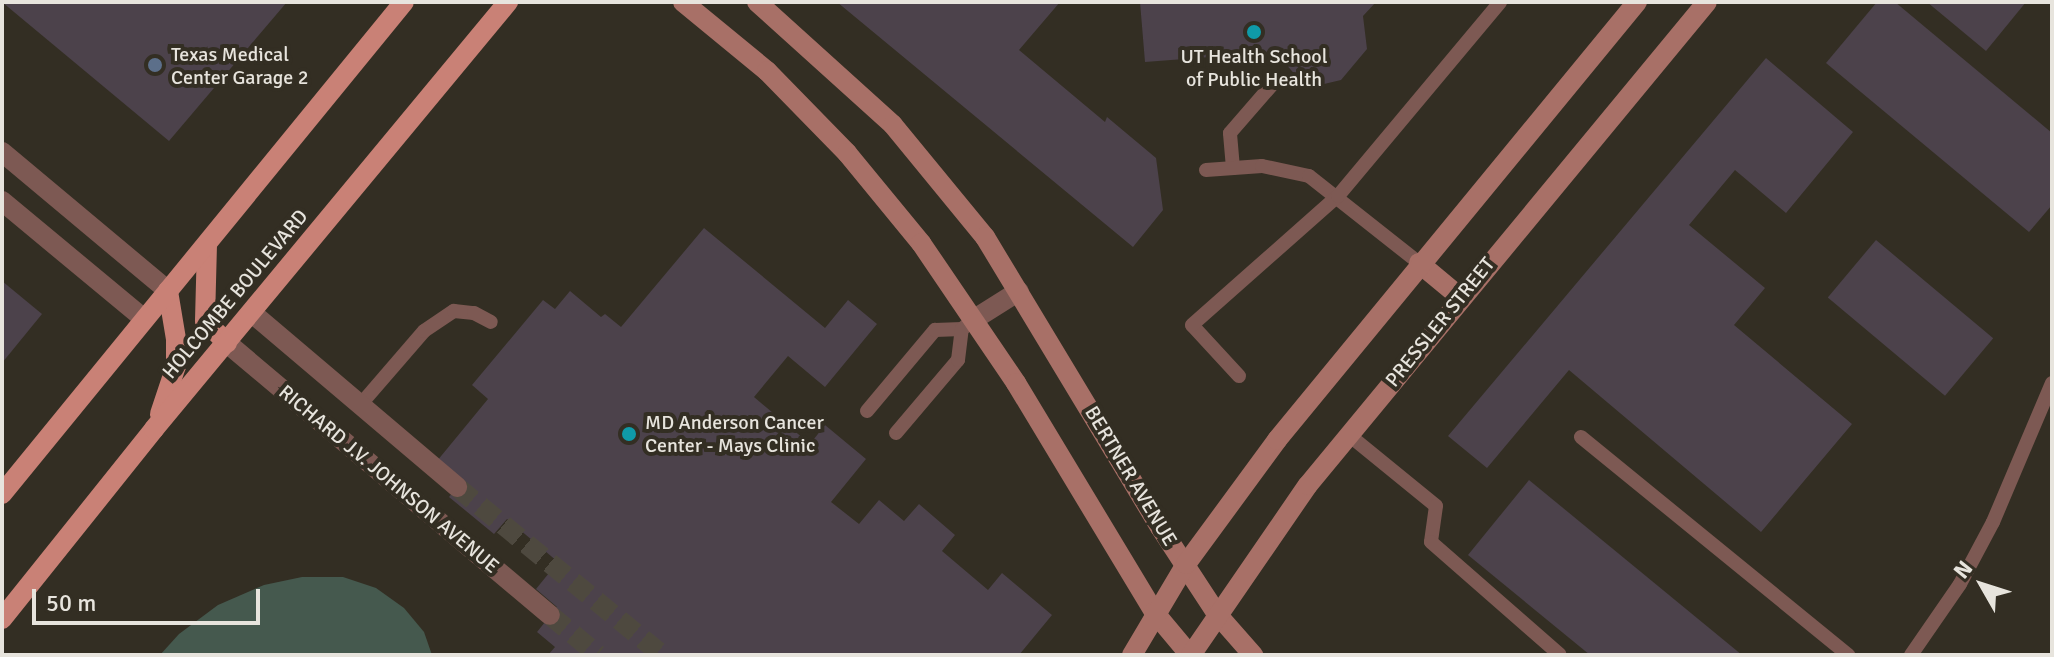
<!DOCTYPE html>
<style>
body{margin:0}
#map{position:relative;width:2054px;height:657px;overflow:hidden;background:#332e23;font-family:Signika,sans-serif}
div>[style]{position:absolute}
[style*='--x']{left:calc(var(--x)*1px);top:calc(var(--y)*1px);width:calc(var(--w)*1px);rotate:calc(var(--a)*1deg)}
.green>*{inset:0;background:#45594e}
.building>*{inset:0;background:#4c424b;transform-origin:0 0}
.street-tunnel>*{height:20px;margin-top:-10px;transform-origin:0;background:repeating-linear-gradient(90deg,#4e493f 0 20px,transparent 0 30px)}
.lane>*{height:14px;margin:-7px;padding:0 7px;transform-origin:7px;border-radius:7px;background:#7d5953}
.street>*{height:20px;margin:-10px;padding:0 10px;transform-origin:10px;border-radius:10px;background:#7d5953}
.secondary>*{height:20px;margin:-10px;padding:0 10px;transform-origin:10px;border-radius:10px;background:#a87067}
.primary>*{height:20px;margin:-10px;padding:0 10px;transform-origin:10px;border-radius:10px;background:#c98176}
.dots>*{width:22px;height:22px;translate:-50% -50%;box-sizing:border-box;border:4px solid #332e23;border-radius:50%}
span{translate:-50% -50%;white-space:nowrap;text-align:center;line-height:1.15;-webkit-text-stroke:8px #332e23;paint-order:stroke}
.poi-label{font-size:20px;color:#e7e4dd}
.left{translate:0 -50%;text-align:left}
.street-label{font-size:20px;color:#e7e4dd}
.frame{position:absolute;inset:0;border:4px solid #e7e4dd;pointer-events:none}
.north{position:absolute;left:1942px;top:545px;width:80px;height:80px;-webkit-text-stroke:6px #332e23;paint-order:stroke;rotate:309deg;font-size:22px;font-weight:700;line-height:32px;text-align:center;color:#e7e4dd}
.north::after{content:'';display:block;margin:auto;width:28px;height:36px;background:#e7e4dd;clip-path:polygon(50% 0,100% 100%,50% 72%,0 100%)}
.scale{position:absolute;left:32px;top:589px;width:228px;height:36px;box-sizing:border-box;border:4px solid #e7e4dd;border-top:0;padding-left:10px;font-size:24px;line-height:28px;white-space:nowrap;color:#e7e4dd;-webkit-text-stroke:6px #332e23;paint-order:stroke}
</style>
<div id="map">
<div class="green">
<div style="clip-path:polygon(302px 577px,343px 577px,376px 588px,404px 608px,424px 632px,432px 655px,160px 655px,179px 634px,218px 605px,264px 585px)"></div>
</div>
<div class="building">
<div style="clip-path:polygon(2px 2px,287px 2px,169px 141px)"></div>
<div style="clip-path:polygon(837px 2px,1060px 2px,1019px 50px,1105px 122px,1107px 117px,1156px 158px,1163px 210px,1133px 247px)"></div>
<div style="clip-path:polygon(1140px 2px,1376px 2px,1363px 16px,1367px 49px,1341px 80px,1307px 88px,1275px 52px,1145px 62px)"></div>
<div style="clip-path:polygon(1877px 2px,1895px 2px,2052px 133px,2052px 205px,2029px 232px,1826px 63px)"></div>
<div style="clip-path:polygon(1927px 2px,2026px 2px,1986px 51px)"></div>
<div style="clip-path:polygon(1766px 58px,1853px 132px,1786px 213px,1735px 170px,1689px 225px,1765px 288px,1734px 325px,1852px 424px,1761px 532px,1569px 370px,1487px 468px,1448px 436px)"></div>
<div style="clip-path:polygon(704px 228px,825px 328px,848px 300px,877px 324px,825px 387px,788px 356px,754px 397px,810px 444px,825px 425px,866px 459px,831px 502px,859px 524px,879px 500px,904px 521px,919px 504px,955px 535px,942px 551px,988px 590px,1002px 573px,1052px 615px,1019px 655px,548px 655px,555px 647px,537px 632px,557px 607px,536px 589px,558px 562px,507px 519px,494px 534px,449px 497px,462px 481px,437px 461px,488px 399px,472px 385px,543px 300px,555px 309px,570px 291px,601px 317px,605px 314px,621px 327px)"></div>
<div style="left:1876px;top:240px;width:153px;height:75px;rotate:40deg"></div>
<div style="clip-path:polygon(2px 281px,42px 314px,2px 363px)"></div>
<div style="clip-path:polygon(1529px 480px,1742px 655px,1590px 655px,1468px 555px)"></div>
</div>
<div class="street-tunnel">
<div style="--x:457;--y:487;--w:265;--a:39.3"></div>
<div style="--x:550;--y:615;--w:62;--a:39.8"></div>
</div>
<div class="lane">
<div style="--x:1233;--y:168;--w:35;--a:-95"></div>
<div style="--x:1230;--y:133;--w:70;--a:-49"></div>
<div style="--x:1206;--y:170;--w:56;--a:-4.1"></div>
<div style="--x:1262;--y:166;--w:48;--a:12"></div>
<div style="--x:1309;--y:176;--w:140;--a:38.3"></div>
<div style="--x:1239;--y:376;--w:69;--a:-132.7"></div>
<div style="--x:1192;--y:325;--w:195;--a:-41.5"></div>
<div style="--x:1338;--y:196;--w:253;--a:-50.1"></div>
<div style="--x:361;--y:404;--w:96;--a:-49.2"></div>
<div style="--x:424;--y:331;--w:36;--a:-34"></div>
<div style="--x:454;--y:311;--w:20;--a:6"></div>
<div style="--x:474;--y:313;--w:19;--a:28"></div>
<div style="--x:867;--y:411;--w:106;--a:-50"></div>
<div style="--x:935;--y:330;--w:27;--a:-2"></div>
<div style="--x:962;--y:329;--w:14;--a:-39"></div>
<div style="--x:896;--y:433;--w:96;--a:-49.7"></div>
<div style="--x:958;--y:360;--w:31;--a:-83"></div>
<div style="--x:1349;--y:435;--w:112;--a:39.2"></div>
<div style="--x:1436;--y:506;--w:36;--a:98"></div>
<div style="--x:1431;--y:542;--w:171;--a:41.2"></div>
<div style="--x:1581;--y:437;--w:345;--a:39.2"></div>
<div style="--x:1911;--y:655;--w:86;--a:-55.4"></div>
<div style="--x:1960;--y:584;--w:70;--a:-62"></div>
<div style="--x:1993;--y:522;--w:151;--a:-67"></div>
</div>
<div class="street">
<div style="--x:2;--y:152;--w:217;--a:39.9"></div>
<div style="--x:2;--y:201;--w:185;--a:39.7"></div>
<div style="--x:252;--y:313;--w:269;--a:40.3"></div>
<div style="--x:973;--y:320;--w:54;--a:-32.2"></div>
<div style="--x:227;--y:343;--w:422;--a:40.1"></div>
</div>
<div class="secondary">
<div style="--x:683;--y:2;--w:109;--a:39.4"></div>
<div style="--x:767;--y:71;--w:115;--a:45.7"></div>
<div style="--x:847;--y:153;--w:117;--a:50.6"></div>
<div style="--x:921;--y:243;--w:169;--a:55.8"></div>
<div style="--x:1016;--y:383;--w:267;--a:58.9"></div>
<div style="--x:1154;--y:612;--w:56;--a:50.1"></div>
<div style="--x:757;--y:2;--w:183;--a:42.1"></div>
<div style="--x:893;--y:125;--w:145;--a:50.6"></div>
<div style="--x:985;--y:237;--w:339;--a:58.9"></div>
<div style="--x:1160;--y:527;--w:104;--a:56.8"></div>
<div style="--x:1217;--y:614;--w:55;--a:48.7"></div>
<div style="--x:1419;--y:263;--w:53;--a:39.7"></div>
<div style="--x:1132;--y:655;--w:106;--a:-59.3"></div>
<div style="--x:1186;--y:564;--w:154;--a:-53.7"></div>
<div style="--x:1277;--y:440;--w:567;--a:-50.58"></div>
<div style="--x:1191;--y:655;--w:206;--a:-55.5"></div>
<div style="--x:1308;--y:485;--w:626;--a:-50.44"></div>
</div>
<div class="primary">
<div style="--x:207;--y:244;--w:77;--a:91.5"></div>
<div style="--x:205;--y:321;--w:31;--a:45"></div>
<div style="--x:160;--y:414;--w:51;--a:-71.6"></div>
<div style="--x:176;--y:366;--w:27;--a:-90"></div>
<div style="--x:176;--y:339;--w:49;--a:-99.5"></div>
<div style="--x:2;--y:494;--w:635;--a:-50.75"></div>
<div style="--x:2;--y:619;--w:243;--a:-51.3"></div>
<div style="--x:154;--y:429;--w:555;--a:-50.34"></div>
</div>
<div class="dots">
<div style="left:1254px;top:32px;background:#0f9aa8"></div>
<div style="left:155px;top:65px;background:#5c6f8a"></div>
<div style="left:629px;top:434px;background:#0f9aa8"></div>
</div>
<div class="poi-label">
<span class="left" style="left:171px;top:66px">Texas Medical<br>Center Garage 2</span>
<span style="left:1254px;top:68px">UT Health School<br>of Public Health</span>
<span class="left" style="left:645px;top:434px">MD Anderson Cancer<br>Center - Mays Clinic</span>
</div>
<div class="street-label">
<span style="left:235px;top:294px;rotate:-50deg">HOLCOMBE BOULEVARD</span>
<span style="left:1440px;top:322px;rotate:-51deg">PRESSLER STREET</span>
<span style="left:1131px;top:476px;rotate:59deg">BERTNER AVENUE</span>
<span style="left:389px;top:479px;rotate:40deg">RICHARD J.V. JOHNSON AVENUE</span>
</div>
<div class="frame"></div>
<div class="north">N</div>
<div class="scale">50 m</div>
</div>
